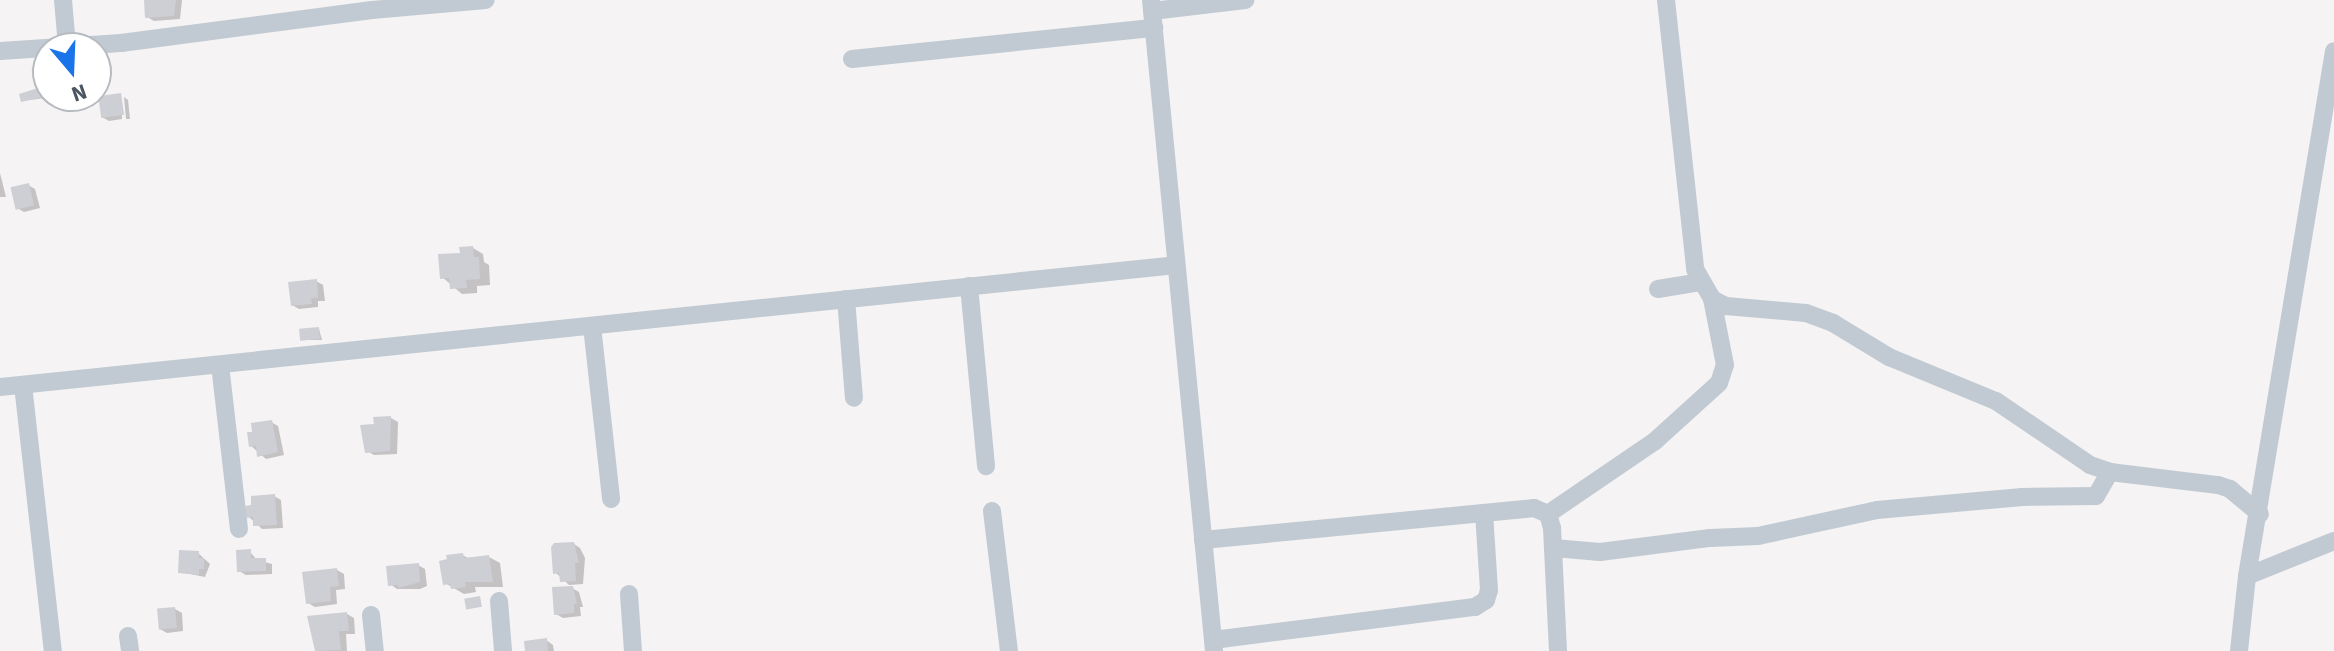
<!DOCTYPE html>
<style>
body{margin:0}
#map{position:relative;width:2334px;height:651px;overflow:hidden;background:#f5f3f3;font-family:"Source Sans 3",sans-serif}
div>[style]{position:absolute}
[style*='--x']{left:calc(var(--x)*1px);top:calc(var(--y)*1px);width:calc(var(--w)*1px);rotate:calc(var(--a)*1deg)}
.shadow>*{inset:0;background:#0003}
.building>*{inset:0;background:#cdcfd5;transform-origin:0 0}
.minor>*{height:18px;margin:-9px;padding:0 9px;transform-origin:9px;border-radius:9px;background:#c1cad2}
span{translate:-50% -50%;white-space:nowrap;text-align:center;line-height:1.15;-webkit-text-stroke:6px #fff;paint-order:stroke}
.north{position:absolute;left:32px;top:32px;width:80px;height:80px;box-sizing:border-box;background:#fff;border:2px solid #b7bbc0;border-radius:50%;rotate:161deg;font-size:22px;font-weight:700;line-height:32px;text-align:center;color:#4a5661}
.north::after{content:'';display:block;margin:auto;width:28px;height:36px;background:#1a73e8;clip-path:polygon(50% 0,100% 100%,50% 72%,0 100%)}
</style>
<div id="map">
<div class="shadow">
<div style="clip-path:polygon(146px 0,182px 0,180px 19px,154px 21px,147px 17px)"></div>
<div style="clip-path:polygon(41px 89px,45px 98px,22px 101px)"></div>
<div style="clip-path:polygon(121px 96px,122px 119px,109px 121px,102px 117px)"></div>
<div style="clip-path:polygon(124px 97px,128px 100px,130px 119px,126px 119px)"></div>
<div style="clip-path:polygon(0 173px,6px 197px,0 197px)"></div>
<div style="clip-path:polygon(28px 185px,35px 189px,40px 208px,24px 212px,17px 208px)"></div>
<div style="clip-path:polygon(473px 248px,483px 254px,484px 262px,489px 265px,490px 285px,477px 286px,477px 293px,462px 294px,442px 277px)"></div>
<div style="clip-path:polygon(316px 281px,323px 285px,325px 301px,318px 301px,318px 307px,299px 309px,292px 305px)"></div>
<div style="clip-path:polygon(319px 329px,322px 340px,302px 340px)"></div>
<div style="clip-path:polygon(391px 418px,398px 422px,397px 454px,374px 455px,367px 451px,376px 426px)"></div>
<div style="clip-path:polygon(271px 422px,278px 426px,284px 455px,266px 459px,250px 445px)"></div>
<div style="clip-path:polygon(274px 496px,281px 500px,283px 528px,262px 529px,248px 516px)"></div>
<div style="clip-path:polygon(574px 544px,580px 548px,585px 558px,583px 584px,569px 585px,555px 572px)"></div>
<div style="clip-path:polygon(250px 552px,257px 560px,272px 564px,272px 574px,246px 575px,239px 571px)"></div>
<div style="clip-path:polygon(198px 553px,210px 564px,205px 577px,180px 572px)"></div>
<div style="clip-path:polygon(462px 555px,470px 559px,489px 557px,500px 563px,503px 587px,475px 587px,476px 592px,464px 594px,445px 583px)"></div>
<div style="clip-path:polygon(418px 565px,425px 569px,427px 586px,420px 589px,397px 589px,390px 584px)"></div>
<div style="clip-path:polygon(337px 570px,344px 574px,345px 589px,336px 590px,337px 604px,315px 607px,308px 603px)"></div>
<div style="clip-path:polygon(572px 588px,579px 592px,583px 607px,580px 607px,581px 616px,563px 618px,556px 614px)"></div>
<div style="clip-path:polygon(175px 609px,182px 613px,183px 631px,167px 633px,160px 629px)"></div>
<div style="clip-path:polygon(347px 614px,354px 618px,355px 634px,346px 634px,347px 651px,317px 651px)"></div>
<div style="clip-path:polygon(546px 640px,553px 645px,554px 651px,527px 651px)"></div>
</div>
<div class="building">
<div style="clip-path:polygon(144px 0,176px 0,174px 16px,145px 18px)"></div>
<div style="clip-path:polygon(41px 87px,43px 97px,21px 102px,19px 94px)"></div>
<div style="left:121px;top:93px;width:22px;height:23px;rotate:82deg"></div>
<div style="left:29px;top:183px;width:23px;height:19px;rotate:77deg"></div>
<div style="clip-path:polygon(473px 246px,474px 257px,479px 257px,480px 279px,466px 280px,467px 288px,450px 289px,449px 278px,440px 279px,438px 254px,460px 253px,459px 247px)"></div>
<div style="clip-path:polygon(317px 279px,318px 298px,311px 298px,312px 304px,291px 306px,288px 282px)"></div>
<div style="left:319px;top:327px;width:12px;height:20px;rotate:85deg"></div>
<div style="clip-path:polygon(391px 416px,390px 451px,365px 453px,360px 425px,374px 424px,373px 417px)"></div>
<div style="clip-path:polygon(272px 420px,278px 452px,257px 457px,256px 446px,249px 447px,247px 432px,252px 432px,251px 423px)"></div>
<div style="clip-path:polygon(275px 494px,277px 525px,253px 526px,253px 517px,246px 518px,245px 506px,251px 505px,251px 496px)"></div>
<div style="clip-path:polygon(574px 542px,579px 563px,575px 563px,576px 581px,560px 582px,559px 573px,553px 574px,551px 547px,554px 543px)"></div>
<div style="clip-path:polygon(251px 549px,251px 558px,266px 558px,266px 571px,237px 572px,236px 550px)"></div>
<div style="clip-path:polygon(179px 550px,199px 551px,199px 558px,204px 558px,204px 569px,199px 569px,199px 575px,178px 573px)"></div>
<div style="clip-path:polygon(463px 553px,464px 558px,489px 555px,493px 582px,465px 582px,466px 587px,451px 589px,450px 584px,443px 585px,439px 561px,447px 559px,446px 555px)"></div>
<div style="clip-path:polygon(419px 563px,420px 582px,398px 588px,398px 585px,388px 586px,386px 566px)"></div>
<div style="clip-path:polygon(337px 568px,339px 586px,330px 587px,331px 601px,306px 604px,302px 572px)"></div>
<div style="clip-path:polygon(573px 586px,577px 604px,574px 604px,574px 613px,554px 615px,552px 587px)"></div>
<div style="left:480px;top:596px;width:11px;height:16px;rotate:80deg"></div>
<div style="left:175px;top:607px;width:21px;height:18px;rotate:85deg"></div>
<div style="clip-path:polygon(347px 612px,349px 631px,339px 631px,341px 650px,315px 651px,307px 616px)"></div>
<div style="clip-path:polygon(547px 638px,548px 651px,525px 651px,524px 641px)"></div>
</div>
<div class="minor">
<div style="--x:63;--y:0;--w:46;--a:85"></div>
<div style="--x:1151;--y:0;--w:654;--a:84.47"></div>
<div style="--x:1666;--y:0;--w:271;--a:83.8"></div>
<div style="--x:1695;--y:269;--w:34;--a:60"></div>
<div style="--x:1712;--y:299;--w:16;--a:27"></div>
<div style="--x:1726;--y:306;--w:80;--a:5"></div>
<div style="--x:1806;--y:313;--w:29;--a:20"></div>
<div style="--x:1833;--y:323;--w:66;--a:31.3"></div>
<div style="--x:1889;--y:357;--w:116;--a:22.4"></div>
<div style="--x:1996;--y:401;--w:114;--a:34.2"></div>
<div style="--x:2090;--y:465;--w:21;--a:19"></div>
<div style="--x:2110;--y:472;--w:109;--a:6.9"></div>
<div style="--x:2218;--y:485;--w:13;--a:18"></div>
<div style="--x:2230;--y:489;--w:39;--a:40"></div>
<div style="--x:1152;--y:11;--w:94;--a:-6.7"></div>
<div style="--x:0;--y:51;--w:121;--a:-3.8"></div>
<div style="--x:121;--y:43;--w:253;--a:-7.5"></div>
<div style="--x:372;--y:10;--w:114;--a:-5"></div>
<div style="--x:852;--y:59;--w:304;--a:-5.9"></div>
<div style="--x:969;--y:286;--w:181;--a:84.6"></div>
<div style="--x:1658;--y:289;--w:44;--a:-9.2"></div>
<div style="--x:846;--y:299;--w:99;--a:85.4"></div>
<div style="--x:592;--y:326;--w:174;--a:83.7"></div>
<div style="--x:220;--y:365;--w:165;--a:83.4"></div>
<div style="--x:23;--y:385;--w:268;--a:83.6"></div>
<div style="--x:0;--y:387;--w:1182;--a:-5.92"></div>
<div style="--x:992;--y:511;--w:141;--a:83.1"></div>
<div style="--x:1548;--y:514;--w:130;--a:-34.3"></div>
<div style="--x:1655;--y:441;--w:86;--a:-42.2"></div>
<div style="--x:1719;--y:383;--w:19;--a:-72"></div>
<div style="--x:1725;--y:365;--w:67;--a:-101.1"></div>
<div style="--x:1203;--y:540;--w:333;--a:-5.5"></div>
<div style="--x:1534;--y:508;--w:15;--a:23"></div>
<div style="--x:1548;--y:514;--w:15;--a:74"></div>
<div style="--x:1552;--y:528;--w:123;--a:87.2"></div>
<div style="--x:1554;--y:548;--w:46;--a:5"></div>
<div style="--x:1600;--y:552;--w:111;--a:-7.3"></div>
<div style="--x:1710;--y:538;--w:48;--a:-2.4"></div>
<div style="--x:1758;--y:536;--w:122;--a:-12.3"></div>
<div style="--x:1877;--y:510;--w:146;--a:-5.1"></div>
<div style="--x:2022;--y:497;--w:74;--a:-0.8"></div>
<div style="--x:2096;--y:496;--w:28;--a:-60"></div>
<div style="--x:2247;--y:576;--w:94;--a:-21.9"></div>
<div style="--x:629;--y:594;--w:57;--a:86"></div>
<div style="--x:499;--y:601;--w:50;--a:85.4"></div>
<div style="--x:371;--y:615;--w:36;--a:84"></div>
<div style="--x:128;--y:636;--w:15;--a:82"></div>
<div style="--x:1213;--y:640;--w:264;--a:-7.2"></div>
<div style="--x:1475;--y:607;--w:13;--a:-32"></div>
<div style="--x:1486;--y:600;--w:10;--a:-73"></div>
<div style="--x:1489;--y:590;--w:77;--a:-93.7"></div>
<div style="--x:2239;--y:651;--w:75;--a:-83.9"></div>
<div style="--x:2247;--y:576;--w:532;--a:-80.59"></div>
</div>
<div class="north">N</div>
</div>
